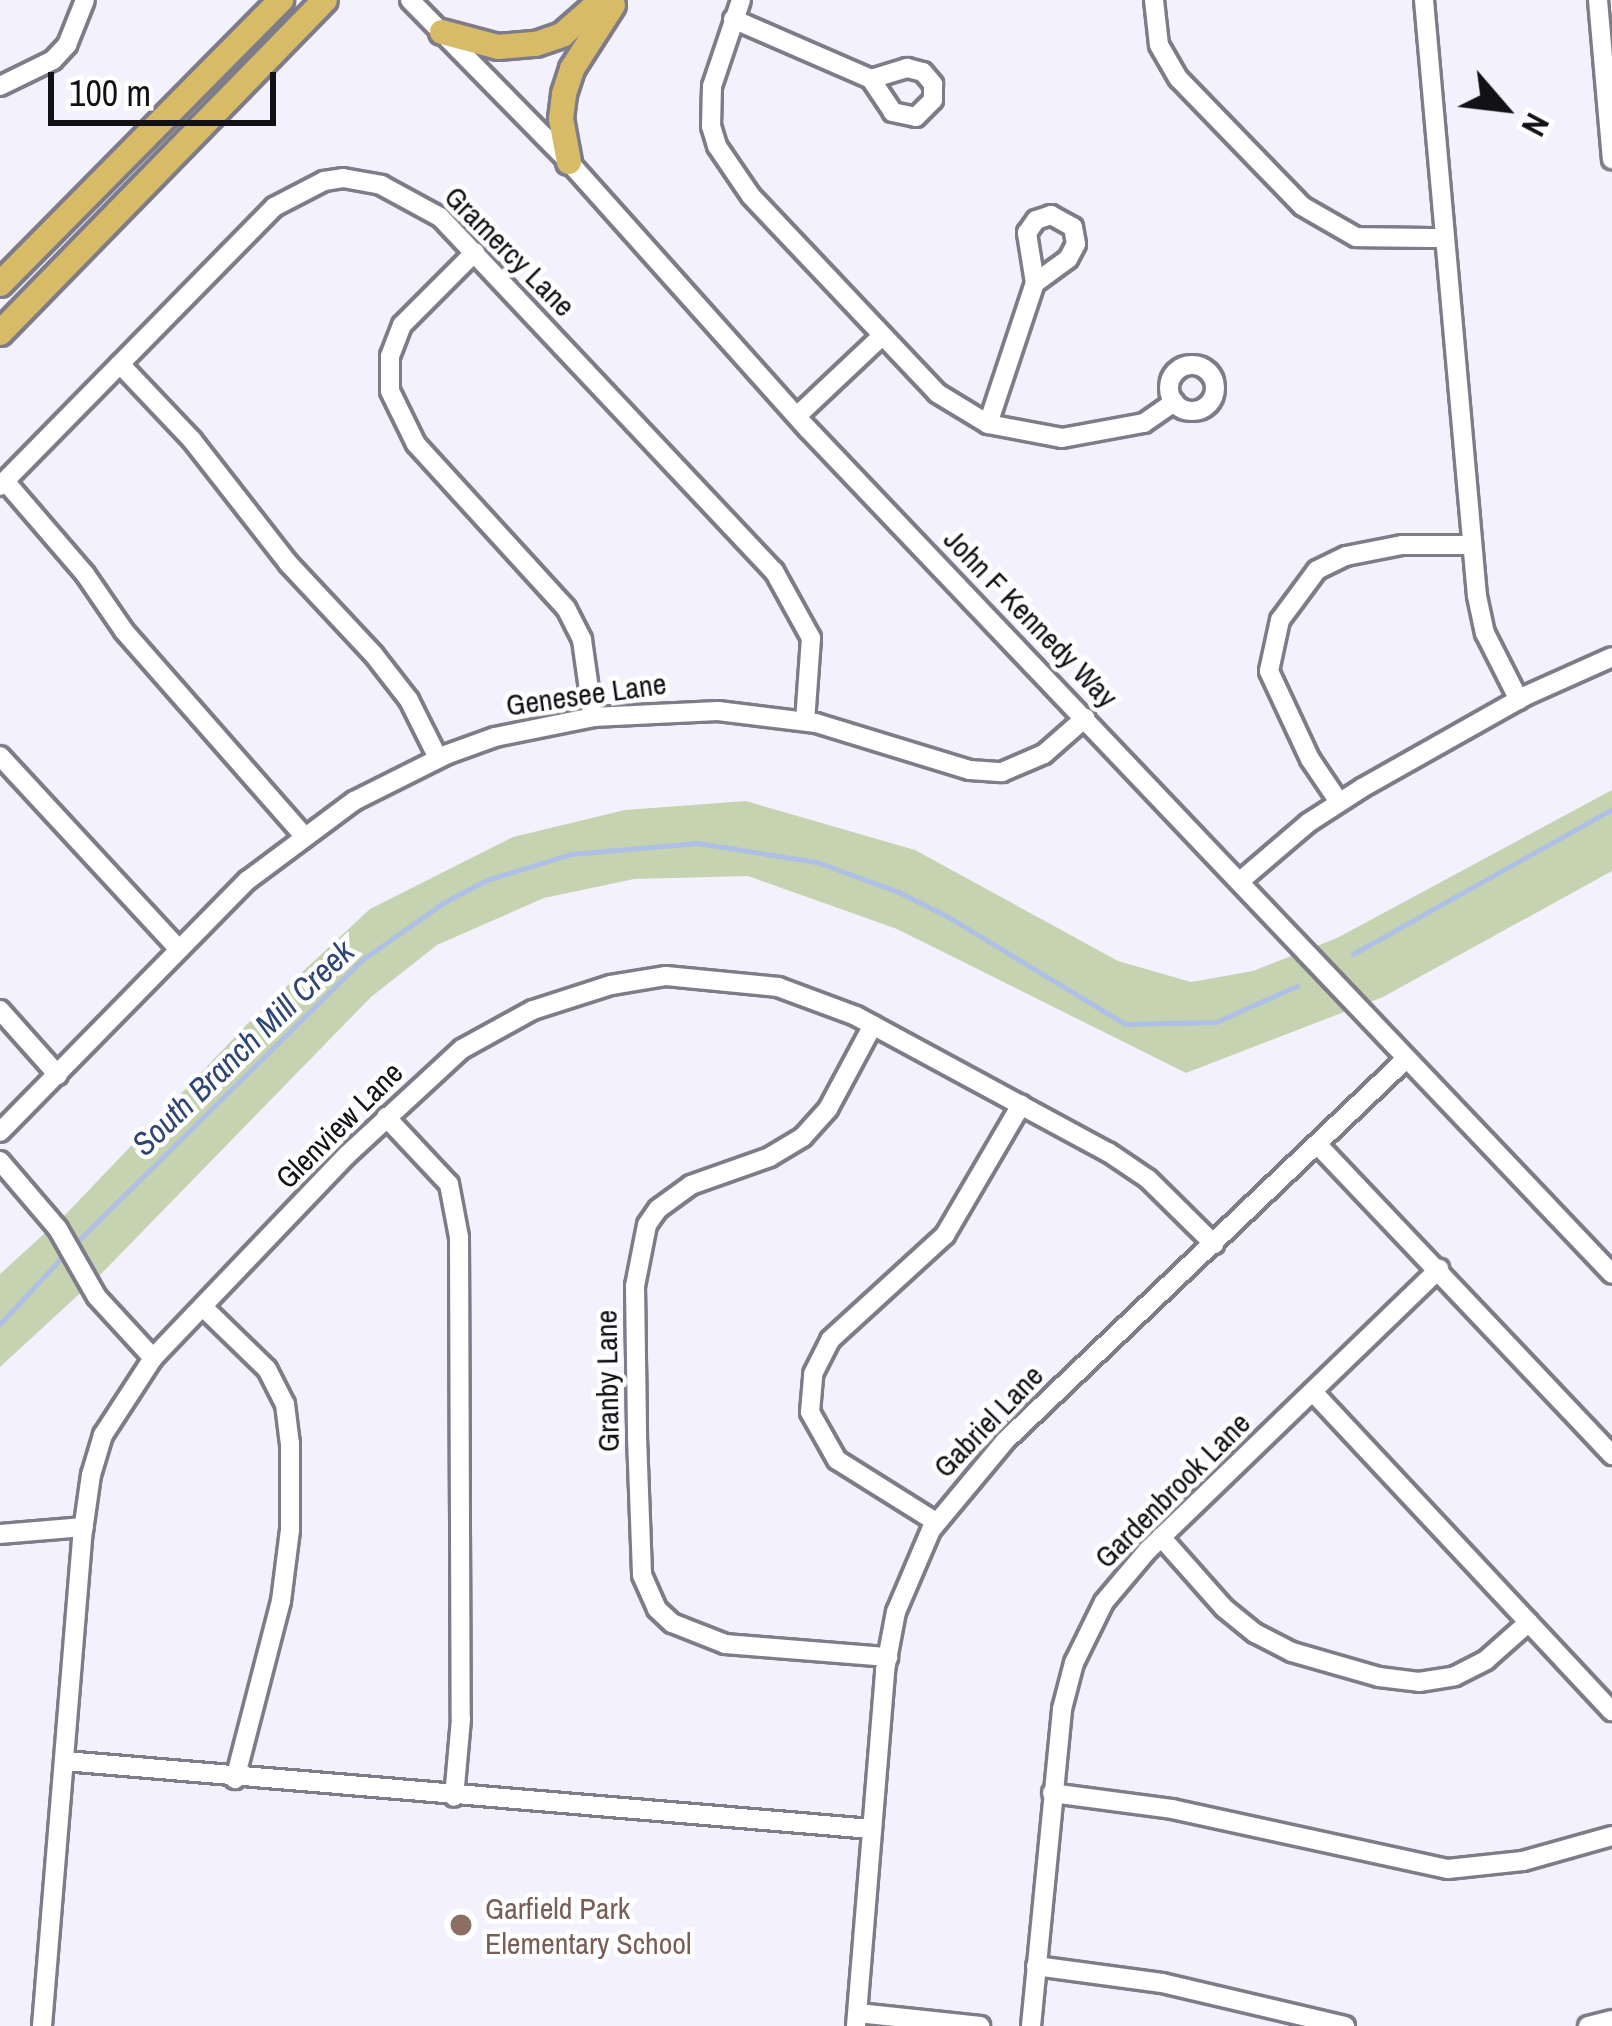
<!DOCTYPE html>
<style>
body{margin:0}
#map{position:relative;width:1612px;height:2026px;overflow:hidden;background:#f4f1ff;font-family:"Archivo Narrow",sans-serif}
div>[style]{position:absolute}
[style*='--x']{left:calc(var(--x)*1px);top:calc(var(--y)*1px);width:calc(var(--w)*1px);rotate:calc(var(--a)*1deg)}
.green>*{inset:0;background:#c5d3b0}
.stream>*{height:4.5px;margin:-2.25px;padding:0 2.25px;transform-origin:2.25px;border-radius:2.25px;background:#aec0e5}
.roads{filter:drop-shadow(3px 0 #7f7c89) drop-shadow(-3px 0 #7f7c89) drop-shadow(0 3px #7f7c89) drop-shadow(0 -3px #7f7c89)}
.minor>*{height:18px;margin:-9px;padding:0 9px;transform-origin:9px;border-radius:9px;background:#fff}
.minor>.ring{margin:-9px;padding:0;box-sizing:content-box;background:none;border:18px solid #fff;border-radius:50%}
.major>*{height:24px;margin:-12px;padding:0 12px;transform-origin:12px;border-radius:12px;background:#d8bb66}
.dots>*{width:33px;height:33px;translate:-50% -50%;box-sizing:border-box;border:6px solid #fff;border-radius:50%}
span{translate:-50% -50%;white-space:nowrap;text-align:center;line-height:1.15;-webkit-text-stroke:9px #fff;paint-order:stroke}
.street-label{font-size:30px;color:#121116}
.education-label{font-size:30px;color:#785e54}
.left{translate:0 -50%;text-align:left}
.water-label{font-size:33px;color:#2f4574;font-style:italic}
.north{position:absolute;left:1444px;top:48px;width:120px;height:120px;-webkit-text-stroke:9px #fff;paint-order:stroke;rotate:118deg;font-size:33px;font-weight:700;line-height:48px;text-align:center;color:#121116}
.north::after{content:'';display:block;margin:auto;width:42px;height:54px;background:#121116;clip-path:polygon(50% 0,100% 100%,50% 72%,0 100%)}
.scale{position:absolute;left:48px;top:72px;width:228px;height:54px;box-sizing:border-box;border:6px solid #121116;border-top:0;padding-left:15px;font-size:36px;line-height:42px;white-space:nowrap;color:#121116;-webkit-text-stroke:9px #fff;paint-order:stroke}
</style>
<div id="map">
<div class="green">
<div style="clip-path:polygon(1612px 790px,1612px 871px,1383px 997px,1186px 1073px,897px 929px,748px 876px,634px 879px,544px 898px,437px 945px,371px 997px,102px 1273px,0 1367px,0 1274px,68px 1212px,257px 1014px,370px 909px,513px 837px,625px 810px,746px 801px,915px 850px,1118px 961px,1191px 982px,1253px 971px,1337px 938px)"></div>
</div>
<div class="stream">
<div style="--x:1353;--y:954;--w:297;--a:-29.2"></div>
<div style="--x:73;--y:1246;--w:407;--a:-44.7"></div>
<div style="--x:362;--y:960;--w:99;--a:-35.1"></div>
<div style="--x:443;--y:903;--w:50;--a:-27.6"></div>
<div style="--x:487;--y:880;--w:88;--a:-17.2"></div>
<div style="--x:571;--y:854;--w:127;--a:-5"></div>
<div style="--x:698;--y:843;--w:121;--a:9.1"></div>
<div style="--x:817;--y:862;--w:87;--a:20.1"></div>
<div style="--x:899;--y:892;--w:54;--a:26.6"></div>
<div style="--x:947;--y:916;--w:208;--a:31.2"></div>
<div style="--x:1125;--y:1024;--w:91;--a:-1.3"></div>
<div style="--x:1216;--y:1022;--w:89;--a:-24"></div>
<div style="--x:0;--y:1324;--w:96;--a:-47.1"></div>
</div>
<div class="roads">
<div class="minor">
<div style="--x:410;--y:0;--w:227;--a:45.5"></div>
<div style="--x:569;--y:162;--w:358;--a:48.2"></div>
<div style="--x:808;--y:429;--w:1166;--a:46.42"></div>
<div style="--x:741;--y:0;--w:91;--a:108.6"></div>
<div style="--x:712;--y:86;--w:40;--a:91.4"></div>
<div style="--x:711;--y:126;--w:21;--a:73"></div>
<div style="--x:717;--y:146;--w:60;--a:55.8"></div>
<div style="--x:751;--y:196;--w:271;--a:46.6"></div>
<div style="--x:937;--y:393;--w:60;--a:31.3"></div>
<div style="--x:988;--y:424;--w:75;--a:10.7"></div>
<div style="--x:1062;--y:438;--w:83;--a:-10.4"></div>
<div style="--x:1144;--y:423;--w:37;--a:-35"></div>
<div style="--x:1154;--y:0;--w:45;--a:83.7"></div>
<div style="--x:1159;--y:45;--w:39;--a:60"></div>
<div style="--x:1179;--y:79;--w:177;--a:45.9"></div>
<div style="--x:1302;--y:206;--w:62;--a:29.9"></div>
<div style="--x:1356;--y:237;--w:88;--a:0.7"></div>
<div style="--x:1424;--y:0;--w:598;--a:84.92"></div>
<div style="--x:1477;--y:596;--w:38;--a:78"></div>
<div style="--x:1485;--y:633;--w:75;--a:63.1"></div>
<div style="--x:1598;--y:0;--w:160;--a:85"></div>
<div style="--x:733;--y:19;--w:150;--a:23.5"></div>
<div style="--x:907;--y:68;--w:16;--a:14"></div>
<div style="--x:923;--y:72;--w:16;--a:50"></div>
<div style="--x:933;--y:84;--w:16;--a:90"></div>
<div style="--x:933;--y:100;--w:24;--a:135"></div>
<div style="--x:916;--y:117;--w:24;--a:-168"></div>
<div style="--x:893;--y:112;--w:40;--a:-124"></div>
<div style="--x:871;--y:79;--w:38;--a:-17"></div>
<div style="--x:0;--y:86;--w:59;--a:-26.1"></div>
<div style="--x:53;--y:60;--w:21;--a:-47"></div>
<div style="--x:67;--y:45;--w:48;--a:-68.2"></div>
<div style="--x:1051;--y:215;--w:25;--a:29"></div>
<div style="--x:1073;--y:227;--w:17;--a:80"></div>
<div style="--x:1076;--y:244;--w:17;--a:118"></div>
<div style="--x:1068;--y:259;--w:41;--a:144"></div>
<div style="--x:1035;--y:283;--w:51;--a:-99.1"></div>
<div style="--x:1027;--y:233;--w:16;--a:-55"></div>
<div style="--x:1036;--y:220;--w:16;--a:-18"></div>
<div style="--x:475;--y:252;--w:103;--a:135"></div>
<div style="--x:402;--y:325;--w:33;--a:111"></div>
<div style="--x:390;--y:356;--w:35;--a:90"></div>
<div style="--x:390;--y:391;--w:59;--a:63.9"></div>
<div style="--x:416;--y:444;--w:222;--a:47.6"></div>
<div style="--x:566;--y:608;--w:36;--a:63"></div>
<div style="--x:582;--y:640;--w:78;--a:81.9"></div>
<div style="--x:120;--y:364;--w:105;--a:46.5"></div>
<div style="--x:192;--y:440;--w:156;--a:52"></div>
<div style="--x:288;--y:563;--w:126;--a:46.9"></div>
<div style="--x:374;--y:655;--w:57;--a:52.1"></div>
<div style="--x:409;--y:700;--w:65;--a:63.4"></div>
<div class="ring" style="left:1169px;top:365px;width:28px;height:28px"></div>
<div style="--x:797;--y:416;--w:117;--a:-43.3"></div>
<div style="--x:988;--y:424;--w:149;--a:-71.6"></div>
<div style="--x:5;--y:481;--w:123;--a:49.3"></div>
<div style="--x:85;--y:574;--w:69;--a:55.6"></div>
<div style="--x:124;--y:631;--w:271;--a:48.7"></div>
<div style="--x:0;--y:486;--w:391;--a:-45.5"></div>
<div style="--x:274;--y:207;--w:56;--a:-27.5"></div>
<div style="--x:324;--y:181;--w:19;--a:-9"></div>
<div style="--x:343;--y:178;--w:39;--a:10"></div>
<div style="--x:381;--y:185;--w:67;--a:28.5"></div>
<div style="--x:440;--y:217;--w:487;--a:46.7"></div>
<div style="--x:774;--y:571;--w:77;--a:61.1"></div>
<div style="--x:811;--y:638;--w:83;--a:94.1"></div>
<div style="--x:0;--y:756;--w:263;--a:47.2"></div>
<div style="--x:1339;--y:802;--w:52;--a:-124"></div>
<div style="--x:1310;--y:759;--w:97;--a:-115"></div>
<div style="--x:1269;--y:671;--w:52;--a:-77.8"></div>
<div style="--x:1280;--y:620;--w:62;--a:-53.5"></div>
<div style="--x:1317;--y:570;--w:32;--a:-26"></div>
<div style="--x:1346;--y:556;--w:57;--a:-11.1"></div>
<div style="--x:1402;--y:545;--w:70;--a:0"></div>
<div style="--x:1239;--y:882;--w:91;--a:-40.5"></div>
<div style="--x:1308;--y:823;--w:64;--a:-32.9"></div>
<div style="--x:1362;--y:788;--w:187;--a:-29.4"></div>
<div style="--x:1525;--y:696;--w:95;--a:-24.1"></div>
<div style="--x:0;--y:1010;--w:87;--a:48.3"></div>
<div style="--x:873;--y:1025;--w:95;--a:118.2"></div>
<div style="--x:828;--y:1109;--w:38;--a:132"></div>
<div style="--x:803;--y:1137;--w:39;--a:149"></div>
<div style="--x:770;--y:1157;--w:84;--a:160.5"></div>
<div style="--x:691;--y:1185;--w:41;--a:144"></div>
<div style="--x:658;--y:1209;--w:19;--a:125"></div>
<div style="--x:647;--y:1225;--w:62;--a:101.1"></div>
<div style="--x:635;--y:1286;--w:151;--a:89.2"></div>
<div style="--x:637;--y:1437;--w:138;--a:87.9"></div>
<div style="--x:642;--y:1575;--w:37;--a:66"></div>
<div style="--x:657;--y:1609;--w:21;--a:43"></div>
<div style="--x:672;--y:1623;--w:57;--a:21.6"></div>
<div style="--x:725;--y:1644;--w:164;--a:4.6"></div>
<div style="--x:386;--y:1117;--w:92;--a:46.8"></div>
<div style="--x:449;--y:1184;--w:54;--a:79.3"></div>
<div style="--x:459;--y:1237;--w:482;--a:89.8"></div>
<div style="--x:461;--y:1719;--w:78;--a:95.1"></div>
<div style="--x:0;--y:1132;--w:354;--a:-45.5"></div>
<div style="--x:248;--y:880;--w:132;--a:-36.7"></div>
<div style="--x:354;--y:801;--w:105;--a:-26.6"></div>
<div style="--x:448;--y:754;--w:50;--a:-19.9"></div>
<div style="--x:495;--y:737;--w:100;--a:-11.5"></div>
<div style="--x:593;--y:717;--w:125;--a:-2.7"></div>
<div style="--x:718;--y:711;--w:99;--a:7"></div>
<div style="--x:816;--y:723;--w:161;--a:17"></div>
<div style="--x:970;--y:770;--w:32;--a:4"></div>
<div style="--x:1002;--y:772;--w:46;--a:-23.2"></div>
<div style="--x:1044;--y:754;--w:55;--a:-41.3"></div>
<div style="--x:1317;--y:1144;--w:429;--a:46.5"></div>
<div style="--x:0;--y:1161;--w:89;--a:49.5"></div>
<div style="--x:58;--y:1229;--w:78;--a:60.2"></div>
<div style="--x:97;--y:1297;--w:83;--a:47.4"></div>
<div style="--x:203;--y:1307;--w:89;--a:44.1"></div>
<div style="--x:267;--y:1369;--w:39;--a:63"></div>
<div style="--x:285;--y:1404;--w:39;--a:83"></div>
<div style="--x:290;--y:1443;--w:87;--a:90"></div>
<div style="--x:290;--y:1530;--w:72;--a:97.2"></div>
<div style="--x:281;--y:1601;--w:184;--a:104.5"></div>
<div style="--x:1314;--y:1393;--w:436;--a:46.9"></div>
<div style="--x:936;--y:1522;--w:117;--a:-147.9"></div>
<div style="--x:837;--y:1460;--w:55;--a:-119.4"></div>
<div style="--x:810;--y:1412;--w:38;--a:-85"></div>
<div style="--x:813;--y:1374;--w:38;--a:-63"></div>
<div style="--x:830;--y:1340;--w:156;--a:-42.4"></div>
<div style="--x:945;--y:1235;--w:151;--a:-59.7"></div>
<div style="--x:0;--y:1534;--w:84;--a:-4.8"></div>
<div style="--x:1161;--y:1537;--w:95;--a:48.4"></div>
<div style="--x:1224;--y:1608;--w:40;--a:39"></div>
<div style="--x:1255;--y:1633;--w:42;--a:27.2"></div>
<div style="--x:1292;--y:1652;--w:91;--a:16"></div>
<div style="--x:1379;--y:1677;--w:40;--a:7.1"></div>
<div style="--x:1419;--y:1682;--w:36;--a:-9"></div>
<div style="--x:1455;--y:1676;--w:35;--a:-27"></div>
<div style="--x:1486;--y:1660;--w:57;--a:-41.5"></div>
<div style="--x:65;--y:1761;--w:810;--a:4.82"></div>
<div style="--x:1052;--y:1793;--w:121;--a:7.6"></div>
<div style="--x:1172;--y:1809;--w:282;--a:12.3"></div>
<div style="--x:1448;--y:1869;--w:75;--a:-6.1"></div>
<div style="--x:1523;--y:1861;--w:92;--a:-15.7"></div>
<div style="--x:1036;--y:1966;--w:127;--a:7.7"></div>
<div style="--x:1162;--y:1983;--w:188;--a:13.2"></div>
<div style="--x:858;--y:2013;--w:123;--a:6.1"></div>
<div style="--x:42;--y:2026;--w:490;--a:-85.3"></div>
<div style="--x:82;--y:1538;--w:64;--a:-81.9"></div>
<div style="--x:91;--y:1475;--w:42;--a:-73.3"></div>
<div style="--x:103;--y:1435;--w:92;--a:-57"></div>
<div style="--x:153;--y:1358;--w:281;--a:-46.3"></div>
<div style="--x:347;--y:1155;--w:156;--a:-42.7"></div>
<div style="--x:462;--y:1049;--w:81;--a:-28.8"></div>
<div style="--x:533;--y:1010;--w:82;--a:-17.8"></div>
<div style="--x:611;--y:985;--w:56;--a:-9.3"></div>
<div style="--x:666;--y:976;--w:113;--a:5.6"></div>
<div style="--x:778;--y:987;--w:83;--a:20.4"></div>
<div style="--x:856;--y:1016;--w:286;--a:28.4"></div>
<div style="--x:1108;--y:1152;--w:48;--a:34"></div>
<div style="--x:1148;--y:1179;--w:93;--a:44.6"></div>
<div style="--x:856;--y:2026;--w:357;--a:-85.3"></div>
<div style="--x:885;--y:1670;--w:59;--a:-79.3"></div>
<div style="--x:896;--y:1612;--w:89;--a:-66.9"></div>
<div style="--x:931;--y:1530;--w:117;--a:-50.2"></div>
<div style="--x:1006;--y:1440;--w:552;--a:-43.61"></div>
<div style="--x:1031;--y:2026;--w:319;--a:-84.4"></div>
<div style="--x:1062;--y:1709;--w:48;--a:-75.4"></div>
<div style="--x:1074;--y:1663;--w:68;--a:-63.8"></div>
<div style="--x:1104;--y:1602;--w:68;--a:-49.8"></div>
<div style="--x:1148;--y:1550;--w:405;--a:-44"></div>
<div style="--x:1588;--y:2026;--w:25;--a:-14"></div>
</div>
<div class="major">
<div style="--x:442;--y:32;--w:58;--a:15"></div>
<div style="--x:498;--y:47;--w:38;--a:-5"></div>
<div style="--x:536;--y:44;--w:28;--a:-19"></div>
<div style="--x:562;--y:35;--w:53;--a:-41.2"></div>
<div style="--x:569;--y:162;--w:44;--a:-100.5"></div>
<div style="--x:561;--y:119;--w:25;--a:-83"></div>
<div style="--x:564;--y:94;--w:26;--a:-72"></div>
<div style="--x:572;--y:69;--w:76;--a:-57.4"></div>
<div style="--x:0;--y:284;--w:400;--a:-45.3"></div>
<div style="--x:0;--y:333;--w:465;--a:-45.7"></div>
</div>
</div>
<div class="dots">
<div style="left:461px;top:1925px;background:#8d6e63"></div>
</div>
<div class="street-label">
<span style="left:510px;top:251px;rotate:45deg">Gramercy Lane</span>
<span style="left:1031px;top:618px;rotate:46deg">John F Kennedy Way</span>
<span style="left:586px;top:694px;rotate:-8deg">Genesee Lane</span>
<span style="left:339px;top:1125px;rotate:-45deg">Glenview Lane</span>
<span style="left:607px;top:1381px;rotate:-91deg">Granby Lane</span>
<span style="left:988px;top:1421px;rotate:-46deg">Gabriel Lane</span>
<span style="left:1172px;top:1490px;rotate:-45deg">Gardenbrook Lane</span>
</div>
<div class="education-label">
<span class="left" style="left:485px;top:1925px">Garfield Park<br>Elementary School</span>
</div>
<div class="water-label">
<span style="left:243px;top:1048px;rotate:-44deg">South Branch Mill Creek</span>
</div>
<div class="north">N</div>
<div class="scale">100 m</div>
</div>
